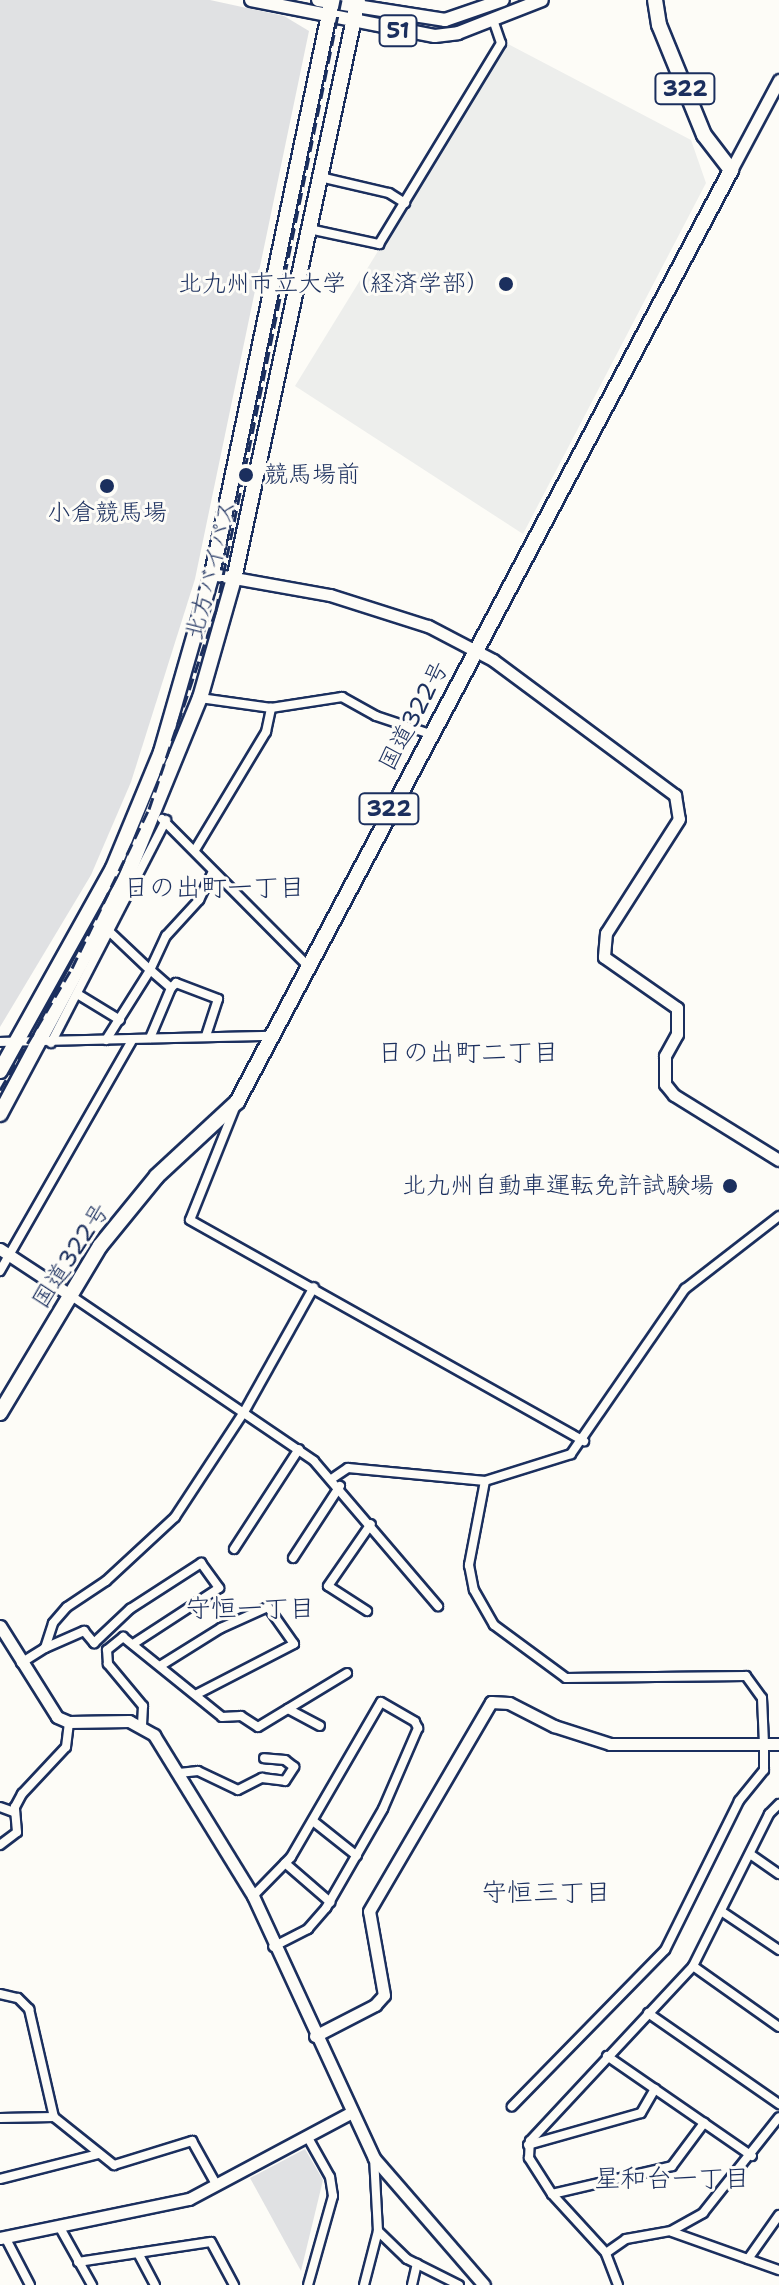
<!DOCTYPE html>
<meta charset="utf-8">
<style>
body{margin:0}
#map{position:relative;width:779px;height:2285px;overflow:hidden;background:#fdfcf7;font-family:"Shantell Sans","Klee One",sans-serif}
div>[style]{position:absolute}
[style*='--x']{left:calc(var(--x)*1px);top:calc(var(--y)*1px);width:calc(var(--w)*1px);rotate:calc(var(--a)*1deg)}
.built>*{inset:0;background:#edeeec}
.green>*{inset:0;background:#e0e1e3}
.roads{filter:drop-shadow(2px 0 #1b2f5e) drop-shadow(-2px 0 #1b2f5e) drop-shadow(0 2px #1b2f5e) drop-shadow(0 -2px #1b2f5e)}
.street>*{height:8px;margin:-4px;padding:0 4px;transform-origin:4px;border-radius:4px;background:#fdfcf7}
.secondary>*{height:11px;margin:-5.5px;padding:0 5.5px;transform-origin:5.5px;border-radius:5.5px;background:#fdfcf7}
.primary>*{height:12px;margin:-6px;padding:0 6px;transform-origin:6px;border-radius:6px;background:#fdfcf7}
.highway>*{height:14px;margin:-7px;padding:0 7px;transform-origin:7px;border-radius:7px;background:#fdfcf7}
.rail>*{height:3px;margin-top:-1.5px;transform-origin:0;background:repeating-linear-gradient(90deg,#1b2f5e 0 12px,transparent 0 18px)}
.dots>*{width:22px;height:22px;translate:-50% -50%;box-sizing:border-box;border:4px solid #fdfcf7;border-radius:50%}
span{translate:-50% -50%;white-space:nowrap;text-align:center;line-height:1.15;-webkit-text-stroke:6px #fdfcf7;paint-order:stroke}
.shield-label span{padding:2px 6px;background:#fdfcf7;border:2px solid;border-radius:6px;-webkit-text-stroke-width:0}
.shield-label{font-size:22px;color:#1b2f5e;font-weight:700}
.poi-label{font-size:24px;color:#1b2f5e}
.right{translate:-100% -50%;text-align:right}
.left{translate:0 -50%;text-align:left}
.street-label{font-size:24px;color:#1b2f5e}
.neighbourhood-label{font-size:26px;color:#1b2f5e}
</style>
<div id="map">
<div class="built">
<div style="clip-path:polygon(506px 43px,691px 140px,706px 183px,523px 534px,295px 386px)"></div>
</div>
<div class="green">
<div style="clip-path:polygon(0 0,210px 0,284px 16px,309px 31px,195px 579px,131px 782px,91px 875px,0 1027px)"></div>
<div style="clip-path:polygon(305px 2149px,323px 2180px,301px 2271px,250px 2178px)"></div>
</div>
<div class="roads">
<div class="street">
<div style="--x:320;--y:177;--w:71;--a:13.1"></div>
<div style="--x:389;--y:193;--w:19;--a:32"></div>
<div style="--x:309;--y:229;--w:72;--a:12.1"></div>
<div style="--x:379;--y:244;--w:235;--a:-58.7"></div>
<div style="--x:501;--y:43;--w:24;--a:-109"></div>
<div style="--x:200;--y:698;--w:72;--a:8"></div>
<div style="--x:271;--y:708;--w:72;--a:-8.8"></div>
<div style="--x:342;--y:697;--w:39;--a:29"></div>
<div style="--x:376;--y:716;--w:57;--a:18.4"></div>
<div style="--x:162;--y:819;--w:207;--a:45.2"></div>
<div style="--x:195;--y:850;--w:138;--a:-59"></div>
<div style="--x:266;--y:732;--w:25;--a:-78"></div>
<div style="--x:171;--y:988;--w:7;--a:-45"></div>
<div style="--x:176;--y:983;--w:45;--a:20.9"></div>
<div style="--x:218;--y:999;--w:39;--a:108"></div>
<div style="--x:79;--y:995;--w:48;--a:31.4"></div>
<div style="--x:150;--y:1038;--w:54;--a:-67.2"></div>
<div style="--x:171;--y:988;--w:28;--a:-139"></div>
<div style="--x:150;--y:970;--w:38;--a:-65"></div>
<div style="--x:166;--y:936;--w:49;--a:-47.5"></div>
<div style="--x:199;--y:900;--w:32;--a:-64"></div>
<div style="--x:106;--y:1040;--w:83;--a:-57.8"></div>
<div style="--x:150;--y:970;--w:54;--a:-136.5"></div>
<div style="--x:0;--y:1042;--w:269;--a:-1.3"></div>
<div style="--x:51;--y:1043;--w:251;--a:-62.7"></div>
<div style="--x:234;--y:1110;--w:118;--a:111.8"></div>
<div style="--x:190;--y:1220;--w:452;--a:29.3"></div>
<div style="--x:0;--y:1271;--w:267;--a:-60.2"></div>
<div style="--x:70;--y:1295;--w:295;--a:34.2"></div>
<div style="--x:314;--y:1461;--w:191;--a:49.5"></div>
<div style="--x:333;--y:1478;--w:18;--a:-34"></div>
<div style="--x:348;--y:1468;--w:138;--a:5.4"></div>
<div style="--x:485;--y:1481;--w:90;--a:-17.4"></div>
<div style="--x:571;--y:1454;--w:201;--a:-55.4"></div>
<div style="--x:685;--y:1289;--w:119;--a:-37.8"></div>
<div style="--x:485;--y:1481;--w:86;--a:100.8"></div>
<div style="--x:469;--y:1565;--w:25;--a:79"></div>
<div style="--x:474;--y:1590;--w:40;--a:60.3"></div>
<div style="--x:494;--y:1625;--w:89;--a:36.4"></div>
<div style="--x:566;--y:1678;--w:180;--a:-0.6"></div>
<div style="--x:746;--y:1676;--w:27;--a:54"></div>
<div style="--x:762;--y:1698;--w:45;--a:87.5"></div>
<div style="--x:764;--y:1743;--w:27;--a:90"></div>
<div style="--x:764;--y:1770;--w:40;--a:129"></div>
<div style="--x:739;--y:1801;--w:166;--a:116.4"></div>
<div style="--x:665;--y:1950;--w:219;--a:134.4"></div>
<div style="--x:234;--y:1549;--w:119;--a:-57"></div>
<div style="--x:293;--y:1558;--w:86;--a:-56.9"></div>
<div style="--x:367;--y:1611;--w:46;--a:-147.3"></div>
<div style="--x:328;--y:1586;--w:75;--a:-55.3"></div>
<div style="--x:45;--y:1648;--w:43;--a:-23.6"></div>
<div style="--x:84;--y:1631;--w:16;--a:50"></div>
<div style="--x:94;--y:1643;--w:50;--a:-43.4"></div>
<div style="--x:130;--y:1609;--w:85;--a:-32.9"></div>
<div style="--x:201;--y:1563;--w:31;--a:54"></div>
<div style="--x:219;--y:1588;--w:103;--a:146.9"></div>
<div style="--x:21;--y:1663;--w:28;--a:-32"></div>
<div style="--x:45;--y:1648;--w:26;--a:-72"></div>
<div style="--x:53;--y:1623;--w:21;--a:-49"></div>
<div style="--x:67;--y:1607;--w:47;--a:-33.7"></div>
<div style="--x:106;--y:1581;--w:94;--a:-42.8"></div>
<div style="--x:175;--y:1517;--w:126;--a:-56.7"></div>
<div style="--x:244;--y:1412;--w:143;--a:-60.8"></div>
<div style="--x:160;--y:1666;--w:72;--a:-31.9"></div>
<div style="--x:221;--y:1628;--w:51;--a:-24.1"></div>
<div style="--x:268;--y:1607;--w:45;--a:54.9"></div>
<div style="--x:294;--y:1644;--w:109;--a:152.7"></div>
<div style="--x:288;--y:1709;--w:36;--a:28"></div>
<div style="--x:142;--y:1725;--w:19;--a:-87"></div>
<div style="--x:143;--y:1706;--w:55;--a:-129.8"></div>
<div style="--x:108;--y:1664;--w:14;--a:-94"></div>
<div style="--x:107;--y:1650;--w:21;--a:-39"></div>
<div style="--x:123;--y:1637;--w:127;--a:38.9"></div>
<div style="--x:222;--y:1717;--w:19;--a:-3"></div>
<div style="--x:241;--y:1716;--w:20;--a:33"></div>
<div style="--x:258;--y:1727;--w:104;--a:-31.2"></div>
<div style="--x:179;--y:1773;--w:19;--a:-6"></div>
<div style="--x:198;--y:1771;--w:44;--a:25.4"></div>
<div style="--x:238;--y:1790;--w:27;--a:-27"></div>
<div style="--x:262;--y:1778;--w:23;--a:7"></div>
<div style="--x:285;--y:1781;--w:17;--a:-57"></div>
<div style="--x:294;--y:1767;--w:11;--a:-142"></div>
<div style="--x:285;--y:1760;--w:21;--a:-175"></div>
<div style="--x:0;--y:1807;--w:15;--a:20"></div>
<div style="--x:313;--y:1821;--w:56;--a:38.5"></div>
<div style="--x:0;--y:1845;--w:21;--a:-37"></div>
<div style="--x:17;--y:1832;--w:25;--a:-95"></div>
<div style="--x:15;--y:1807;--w:15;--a:-62"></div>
<div style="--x:22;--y:1794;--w:64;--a:-46.9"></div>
<div style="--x:66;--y:1747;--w:25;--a:-83"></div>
<div style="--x:750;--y:1854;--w:35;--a:35"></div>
<div style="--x:285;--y:1863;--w:60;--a:40.9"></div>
<div style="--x:253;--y:1896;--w:54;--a:-45.7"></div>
<div style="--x:291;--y:1857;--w:179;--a:-59.9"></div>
<div style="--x:381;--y:1702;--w:39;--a:30"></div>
<div style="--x:415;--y:1722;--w:7;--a:63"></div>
<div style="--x:418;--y:1728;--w:88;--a:113.4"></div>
<div style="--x:383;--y:1809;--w:114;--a:119.9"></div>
<div style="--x:326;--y:1908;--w:28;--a:131"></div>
<div style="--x:308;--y:1929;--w:39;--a:153"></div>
<div style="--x:721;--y:1911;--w:70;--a:33.9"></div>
<div style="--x:693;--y:1966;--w:105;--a:35.3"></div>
<div style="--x:0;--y:1994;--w:18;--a:13"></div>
<div style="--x:18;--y:1998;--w:16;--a:45"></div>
<div style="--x:29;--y:2009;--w:111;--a:77"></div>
<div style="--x:54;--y:2117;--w:77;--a:38.7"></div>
<div style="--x:114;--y:2165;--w:82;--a:-17.1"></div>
<div style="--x:192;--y:2141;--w:51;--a:60.9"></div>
<div style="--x:648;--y:2013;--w:160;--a:34.8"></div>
<div style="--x:607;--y:2056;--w:176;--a:34.6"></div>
<div style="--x:0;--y:2118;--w:54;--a:-1.1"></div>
<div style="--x:307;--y:2136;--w:47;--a:60.7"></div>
<div style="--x:330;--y:2177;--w:19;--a:81"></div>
<div style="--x:333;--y:2196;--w:92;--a:105.7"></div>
<div style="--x:528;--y:2145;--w:117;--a:-15.8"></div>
<div style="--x:641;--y:2113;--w:28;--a:-60"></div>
<div style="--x:0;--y:2179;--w:102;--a:-14.2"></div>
<div style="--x:552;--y:2194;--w:123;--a:-13.1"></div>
<div style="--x:672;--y:2166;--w:54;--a:-53.3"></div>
<div style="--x:59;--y:2226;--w:68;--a:60.8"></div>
<div style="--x:378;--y:2231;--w:40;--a:44"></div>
<div style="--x:407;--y:2259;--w:58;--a:26.6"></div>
<div style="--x:672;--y:2232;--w:114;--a:19.6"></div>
<div style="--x:5;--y:2237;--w:54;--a:62.5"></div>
<div style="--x:138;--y:2253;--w:36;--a:62"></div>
<div style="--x:606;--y:2253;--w:24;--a:-35"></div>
<div style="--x:626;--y:2239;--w:46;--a:-10.1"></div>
<div style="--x:671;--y:2231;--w:37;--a:-29"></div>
<div style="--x:703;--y:2213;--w:122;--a:-51.6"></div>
<div style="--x:748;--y:2259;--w:54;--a:-54.8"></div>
<div style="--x:78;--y:2262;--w:134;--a:-8.6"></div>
<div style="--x:211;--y:2242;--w:49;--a:61.9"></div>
<div style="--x:364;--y:2285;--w:56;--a:-75.5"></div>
<div style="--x:378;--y:2231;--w:73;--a:-93.1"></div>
<div style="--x:412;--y:2285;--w:22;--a:-77"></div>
<div style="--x:618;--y:2285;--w:34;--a:-111"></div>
<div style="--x:606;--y:2253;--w:80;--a:-132.5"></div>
<div style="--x:552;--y:2194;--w:43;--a:-122.6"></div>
<div style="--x:529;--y:2158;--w:17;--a:-87"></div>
<div style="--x:530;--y:2141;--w:239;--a:-47"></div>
<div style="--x:693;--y:1966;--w:170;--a:-63.4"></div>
<div style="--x:769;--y:1814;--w:14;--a:-45"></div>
</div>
<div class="secondary">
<div style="--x:731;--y:170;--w:102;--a:-61.9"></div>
<div style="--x:212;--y:574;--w:120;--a:10.1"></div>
<div style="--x:330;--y:595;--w:103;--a:17.6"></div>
<div style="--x:428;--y:626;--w:73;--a:27.6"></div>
<div style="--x:493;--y:660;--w:227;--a:36.6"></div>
<div style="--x:675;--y:795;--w:24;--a:81"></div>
<div style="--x:679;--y:819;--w:135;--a:122.6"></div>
<div style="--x:606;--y:933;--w:24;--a:95"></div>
<div style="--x:604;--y:957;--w:89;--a:34.9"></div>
<div style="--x:677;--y:1008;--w:26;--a:90"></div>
<div style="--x:677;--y:1034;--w:25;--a:119"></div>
<div style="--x:665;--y:1056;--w:28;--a:90"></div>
<div style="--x:665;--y:1084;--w:14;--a:51"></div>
<div style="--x:674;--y:1095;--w:123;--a:31.8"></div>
<div style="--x:0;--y:1249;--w:84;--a:33.3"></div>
<div style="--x:0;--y:1626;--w:107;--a:57.9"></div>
<div style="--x:57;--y:1717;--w:13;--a:23"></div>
<div style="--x:69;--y:1722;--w:60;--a:-1"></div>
<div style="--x:129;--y:1721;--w:29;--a:29"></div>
<div style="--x:154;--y:1735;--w:189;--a:58.4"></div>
<div style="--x:253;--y:1896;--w:289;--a:65.2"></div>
<div style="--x:374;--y:2158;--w:168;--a:49.1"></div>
<div style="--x:315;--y:2036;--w:68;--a:-27.3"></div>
<div style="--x:375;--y:2005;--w:13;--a:-48"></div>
<div style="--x:384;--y:1995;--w:85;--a:-100.1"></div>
<div style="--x:369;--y:1911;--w:242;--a:-59.7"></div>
<div style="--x:491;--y:1702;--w:18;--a:3"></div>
<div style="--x:509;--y:1703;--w:51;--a:27.1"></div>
<div style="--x:554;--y:1726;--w:59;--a:17.8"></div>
<div style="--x:610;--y:1744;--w:169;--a:0"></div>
<div style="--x:0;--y:2238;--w:193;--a:-11.7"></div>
<div style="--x:189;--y:2199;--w:183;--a:-28.1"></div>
</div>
<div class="primary">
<div style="--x:251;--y:0;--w:187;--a:11.1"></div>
<div style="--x:435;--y:36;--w:23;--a:-7"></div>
<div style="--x:458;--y:33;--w:90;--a:-21.4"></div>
<div style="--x:318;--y:0;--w:129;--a:8.9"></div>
<div style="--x:445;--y:20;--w:61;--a:-19"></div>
</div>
<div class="highway">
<div style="--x:0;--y:1071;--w:232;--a:-60.9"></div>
<div style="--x:113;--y:868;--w:126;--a:-67.5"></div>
<div style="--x:161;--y:752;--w:185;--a:-74"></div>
<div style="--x:212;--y:574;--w:586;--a:-78.19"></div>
<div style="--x:0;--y:1114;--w:268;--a:-61.9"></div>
<div style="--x:126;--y:878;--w:195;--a:-67.7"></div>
<div style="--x:200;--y:698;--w:124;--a:-74.1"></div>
<div style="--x:234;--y:579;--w:592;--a:-77.91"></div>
<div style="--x:0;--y:1413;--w:195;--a:-59.1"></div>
<div style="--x:100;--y:1246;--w:90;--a:-50.8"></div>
<div style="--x:157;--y:1176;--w:109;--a:-42.8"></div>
<div style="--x:237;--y:1102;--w:1055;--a:-62.07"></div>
<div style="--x:731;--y:170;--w:44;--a:-127.6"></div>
<div style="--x:704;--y:135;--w:119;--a:-112.2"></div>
<div style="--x:659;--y:25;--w:25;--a:-99"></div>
</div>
</div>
<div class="rail">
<div style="--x:0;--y:1090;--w:142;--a:-59.5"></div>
<div style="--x:72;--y:968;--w:177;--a:-64.2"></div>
<div style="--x:149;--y:809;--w:210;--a:-71.4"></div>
<div style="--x:216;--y:610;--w:623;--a:-78.42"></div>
</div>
<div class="dots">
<div style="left:506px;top:284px;background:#1b2f5e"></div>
<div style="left:246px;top:475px;background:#1b2f5e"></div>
<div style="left:107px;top:486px;background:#1b2f5e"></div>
<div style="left:730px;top:1186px;background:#1b2f5e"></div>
</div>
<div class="shield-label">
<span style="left:398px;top:31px">51</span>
<span style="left:685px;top:89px">322</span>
<span style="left:389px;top:809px">322</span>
</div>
<div class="poi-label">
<span class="right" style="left:490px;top:284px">北九州市立大学（経済学部）</span>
<span class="left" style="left:264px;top:475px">競馬場前</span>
<span style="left:107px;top:513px">小倉競馬場</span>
<span class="right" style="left:714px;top:1186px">北九州自動車運転免許試験場</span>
</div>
<div class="street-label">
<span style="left:211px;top:570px;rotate:-76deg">北方バイパス</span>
<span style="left:414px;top:716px;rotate:-62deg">国道322号</span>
<span style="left:71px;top:1256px;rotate:-57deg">国道322号</span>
</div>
<div class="neighbourhood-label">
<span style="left:214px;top:887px">日の出町一丁目</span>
<span style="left:468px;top:1052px">日の出町二丁目</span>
<span style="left:250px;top:1608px">守恒一丁目</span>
<span style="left:546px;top:1892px">守恒三丁目</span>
<span style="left:672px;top:2178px">星和台一丁目</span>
</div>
</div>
